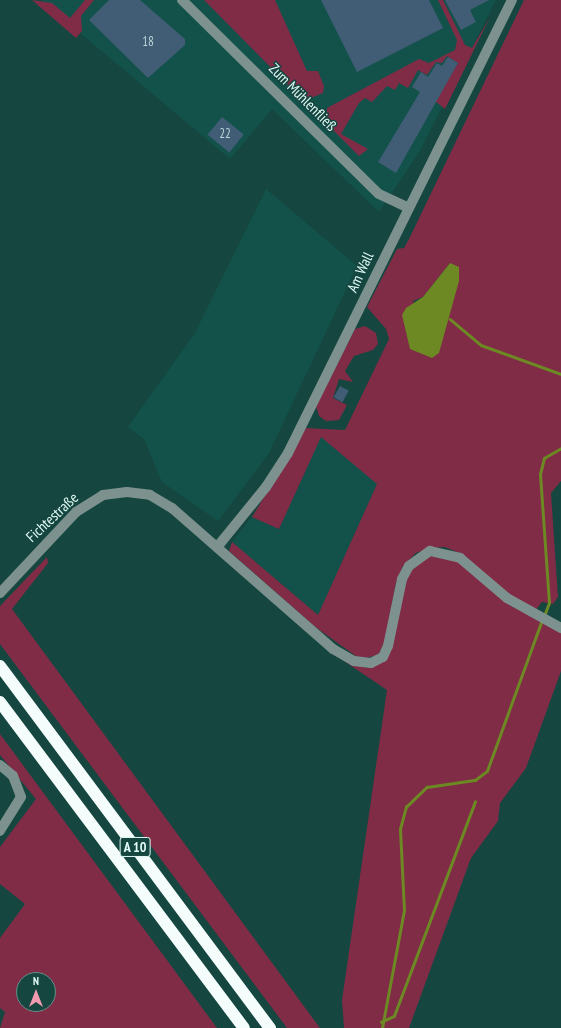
<!DOCTYPE html>
<meta charset="utf-8">
<style>
body{margin:0}
#map{position:relative;width:561px;height:1028px;overflow:hidden;background:#154640;font-family:"PT Sans Narrow",sans-serif}
div>[style]{position:absolute}
[style*='--x']{left:calc(var(--x)*1px);top:calc(var(--y)*1px);width:calc(var(--w)*1px);rotate:calc(var(--a)*1deg)}
.built>*{inset:0;background:#13524b}
.green>*{inset:0;background:#802c46}
.water>*{inset:0;background:#6c8923}
.stream>*{height:2.5px;margin:-1.25px;padding:0 1.25px;transform-origin:1.25px;border-radius:1.25px;background:#6c8923}
.building>*{inset:0;background:#405d75;transform-origin:0 0}
.minor>*{height:10px;margin:-5px;padding:0 5px;transform-origin:5px;border-radius:5px;background:#7d928e}
.highway>*{height:12px;margin:-6px;padding:0 6px;transform-origin:6px;border-radius:6px;background:#f4fdfc}
span{translate:-50% -50%;white-space:nowrap;text-align:center;line-height:1.15;-webkit-text-stroke:3px #154640;paint-order:stroke}
.number-label{font-size:13px;color:#bad4d6}
.number-label span{-webkit-text-stroke-width:0}
.shield-label span{padding:1px 3px;background:#154640;border:1px solid;border-radius:3px;-webkit-text-stroke-width:0}
.shield-label{font-size:14px;color:#e2fbf7;font-weight:700}
.street-label{font-size:15px;color:#e2fbf7}
.north{position:absolute;left:16px;top:972px;width:40px;height:40px;box-sizing:border-box;background:#154640;border:1px solid #678e89;border-radius:50%;rotate:0deg;font-size:11px;font-weight:700;line-height:16px;text-align:center;color:#e2fbf7}
.north::after{content:'';display:block;margin:auto;width:14px;height:18px;background:#f29aaf;clip-path:polygon(50% 0,100% 100%,50% 72%,0 100%)}
</style>
<div id="map">
<div class="built">
<div style="clip-path:polygon(41px 0,496px 0,421px 149px,379px 212px,272px 109px,230px 159px)"></div>
<div style="clip-path:polygon(266px 189px,357px 266px,269px 453px,218px 521px,162px 482px,144px 439px,128px 427px,195px 333px)"></div>
<div style="clip-path:polygon(321px 436px,377px 484px,318px 615px,232px 542px,252px 517px,279px 529px)"></div>
</div>
<div class="green">
<div style="clip-path:polygon(32px 0,52px 3px,70px 18px,85px 0,94px 0,81px 16px,82px 31px,76px 38px)"></div>
<div style="clip-path:polygon(204px 0,275px 0,307px 71px,318px 71px,324px 86px,323px 93px,304px 101px)"></div>
<div style="clip-path:polygon(438px 0,443px 0,465px 45px,472px 48px,490px 17px,445px 109px,435px 101px,458px 63px,447px 56px,442px 63px,436px 62px,427px 75px,418px 70px,408px 88px,399px 83px,395px 90px,387px 86px,372px 102px,365px 98px,359px 103px,341px 134px,368px 149px,359px 156px,327px 124px,327px 108px,419px 59px,429px 63px,455px 50px,457px 40px)"></div>
<div style="clip-path:polygon(evenodd,524px 0,561px 0,561px 481px,551px 493px,558px 597px,553px 604px,542px 602px,534px 612px,502px 591px,462px 554px,445px 547px,430px 548px,416px 553px,403px 566px,396px 583px,384px 645px,378px 655px,360px 659px,314px 626px,229px 551px,232px 542px,318px 615px,377px 484px,321px 437px,279px 529px,252px 517px,306px 428px,345px 430px,389px 339px,386px 329px,367px 307px,397px 249px,404px 248px,410px 237px,524px 0,450px 263px,432px 358px,413px 301px,423px 297px,450px 263px)"></div>
<div style="clip-path:polygon(365px 326px,376px 333px,378px 344px,373px 350px,354px 356px,345px 371px,353px 382px,339px 379px,333px 398px,347px 405px,339px 420px,326px 421px,319px 416px,316px 406px,355px 329px)"></div>
<div style="clip-path:polygon(431px 556px,459px 562px,511px 606px,561px 631px,561px 671px,526px 768px,500px 803px,498px 821px,471px 858px,409px 1028px,344px 1028px,342px 1000px,387px 690px,341px 659px,367px 668px,386px 659px,400px 594px,413px 566px)"></div>
<div style="clip-path:polygon(47px 557px,48px 563px,12px 609px,320px 1028px,287px 1028px,0 644px,0 606px)"></div>
<div style="clip-path:polygon(evenodd,0 734px,217px 1028px,0 1028px,5px 1012px,0 1008px,0 938px,25px 904px,0 884px,0 847px,36px 799px,0 755px,0 734px,24px 980px,48px 980px,48px 1004px,24px 1004px,24px 980px)"></div>
</div>
<div class="water">
<div style="clip-path:polygon(450px 263px,459px 267px,459px 281px,439px 353px,432px 358px,410px 349px,402px 315px,406px 308px,423px 297px)"></div>
</div>
<div class="stream">
<div style="--x:450;--y:319;--w:40;--a:40"></div>
<div style="--x:481;--y:345;--w:85;--a:19.9"></div>
<div style="--x:544;--y:616;--w:14;--a:-69"></div>
<div style="--x:549;--y:603;--w:129;--a:-94"></div>
<div style="--x:540;--y:474;--w:16;--a:-76"></div>
<div style="--x:544;--y:458;--w:20;--a:-30"></div>
<div style="--x:381;--y:1022;--w:14;--a:-25"></div>
<div style="--x:394;--y:1016;--w:229;--a:-69.3"></div>
<div style="--x:382;--y:1028;--w:119;--a:-79.4"></div>
<div style="--x:404;--y:911;--w:82;--a:-92.8"></div>
<div style="--x:400;--y:829;--w:23;--a:-75"></div>
<div style="--x:406;--y:807;--w:29;--a:-44"></div>
<div style="--x:427;--y:787;--w:49;--a:-8.3"></div>
<div style="--x:475;--y:780;--w:15;--a:-37"></div>
<div style="--x:487;--y:771;--w:161;--a:-70"></div>
</div>
<div class="building">
<div style="clip-path:polygon(109px 0,140px 0,185px 39px,185px 45px,148px 78px,89px 20px)"></div>
<div style="clip-path:polygon(321px 0,429px 0,443px 28px,357px 72px)"></div>
<div style="clip-path:polygon(445px 0,489px 0,470px 10px,476px 22px,461px 30px)"></div>
<div style="clip-path:polygon(448px 57px,458px 63px,396px 173px,378px 162px,420px 92px,412px 87px,421px 72px,428px 77px,437px 63px,442px 66px)"></div>
<div style="left:222px;top:117px;width:28px;height:23px;rotate:39deg"></div>
<div style="left:340px;top:386px;width:10px;height:13px;rotate:29deg"></div>
</div>
<div class="minor">
<div style="--x:182;--y:0;--w:276;--a:44.6"></div>
<div style="--x:379;--y:194;--w:31;--a:25"></div>
<div style="--x:218;--y:546;--w:76;--a:-50.9"></div>
<div style="--x:266;--y:487;--w:40;--a:-57.1"></div>
<div style="--x:288;--y:453;--w:505;--a:-63.69"></div>
<div style="--x:0;--y:593;--w:111;--a:-46.8"></div>
<div style="--x:76;--y:512;--w:32;--a:-32"></div>
<div style="--x:103;--y:495;--w:24;--a:-7"></div>
<div style="--x:127;--y:492;--w:23;--a:7"></div>
<div style="--x:150;--y:495;--w:26;--a:31"></div>
<div style="--x:172;--y:508;--w:214;--a:41.2"></div>
<div style="--x:333;--y:649;--w:24;--a:30"></div>
<div style="--x:354;--y:661;--w:17;--a:7"></div>
<div style="--x:371;--y:663;--w:13;--a:-27"></div>
<div style="--x:383;--y:657;--w:12;--a:-66"></div>
<div style="--x:388;--y:646;--w:68;--a:-78.2"></div>
<div style="--x:402;--y:579;--w:15;--a:-62"></div>
<div style="--x:409;--y:566;--w:26;--a:-36"></div>
<div style="--x:430;--y:551;--w:31;--a:13"></div>
<div style="--x:460;--y:558;--w:62;--a:40.4"></div>
<div style="--x:507;--y:598;--w:62;--a:29.1"></div>
<div style="--x:0;--y:765;--w:17;--a:40"></div>
<div style="--x:13;--y:776;--w:22;--a:69"></div>
<div style="--x:21;--y:797;--w:40;--a:122"></div>
</div>
<div class="highway">
<div style="--x:0;--y:666;--w:452;--a:53.3"></div>
<div style="--x:0;--y:702;--w:407;--a:53.2"></div>
</div>
<div class="number-label">
<span style="left:148px;top:42px">18</span>
<span style="left:225px;top:134px">22</span>
</div>
<div class="shield-label">
<span style="left:135px;top:847px">A 10</span>
</div>
<div class="street-label">
<span style="left:303px;top:97px;rotate:45deg">Zum Mühlenfließ</span>
<span style="left:360px;top:272px;rotate:-65deg">Am Wall</span>
<span style="left:52px;top:517px;rotate:-43deg">Fichtestraße</span>
</div>
<div class="north">N</div>
</div>
